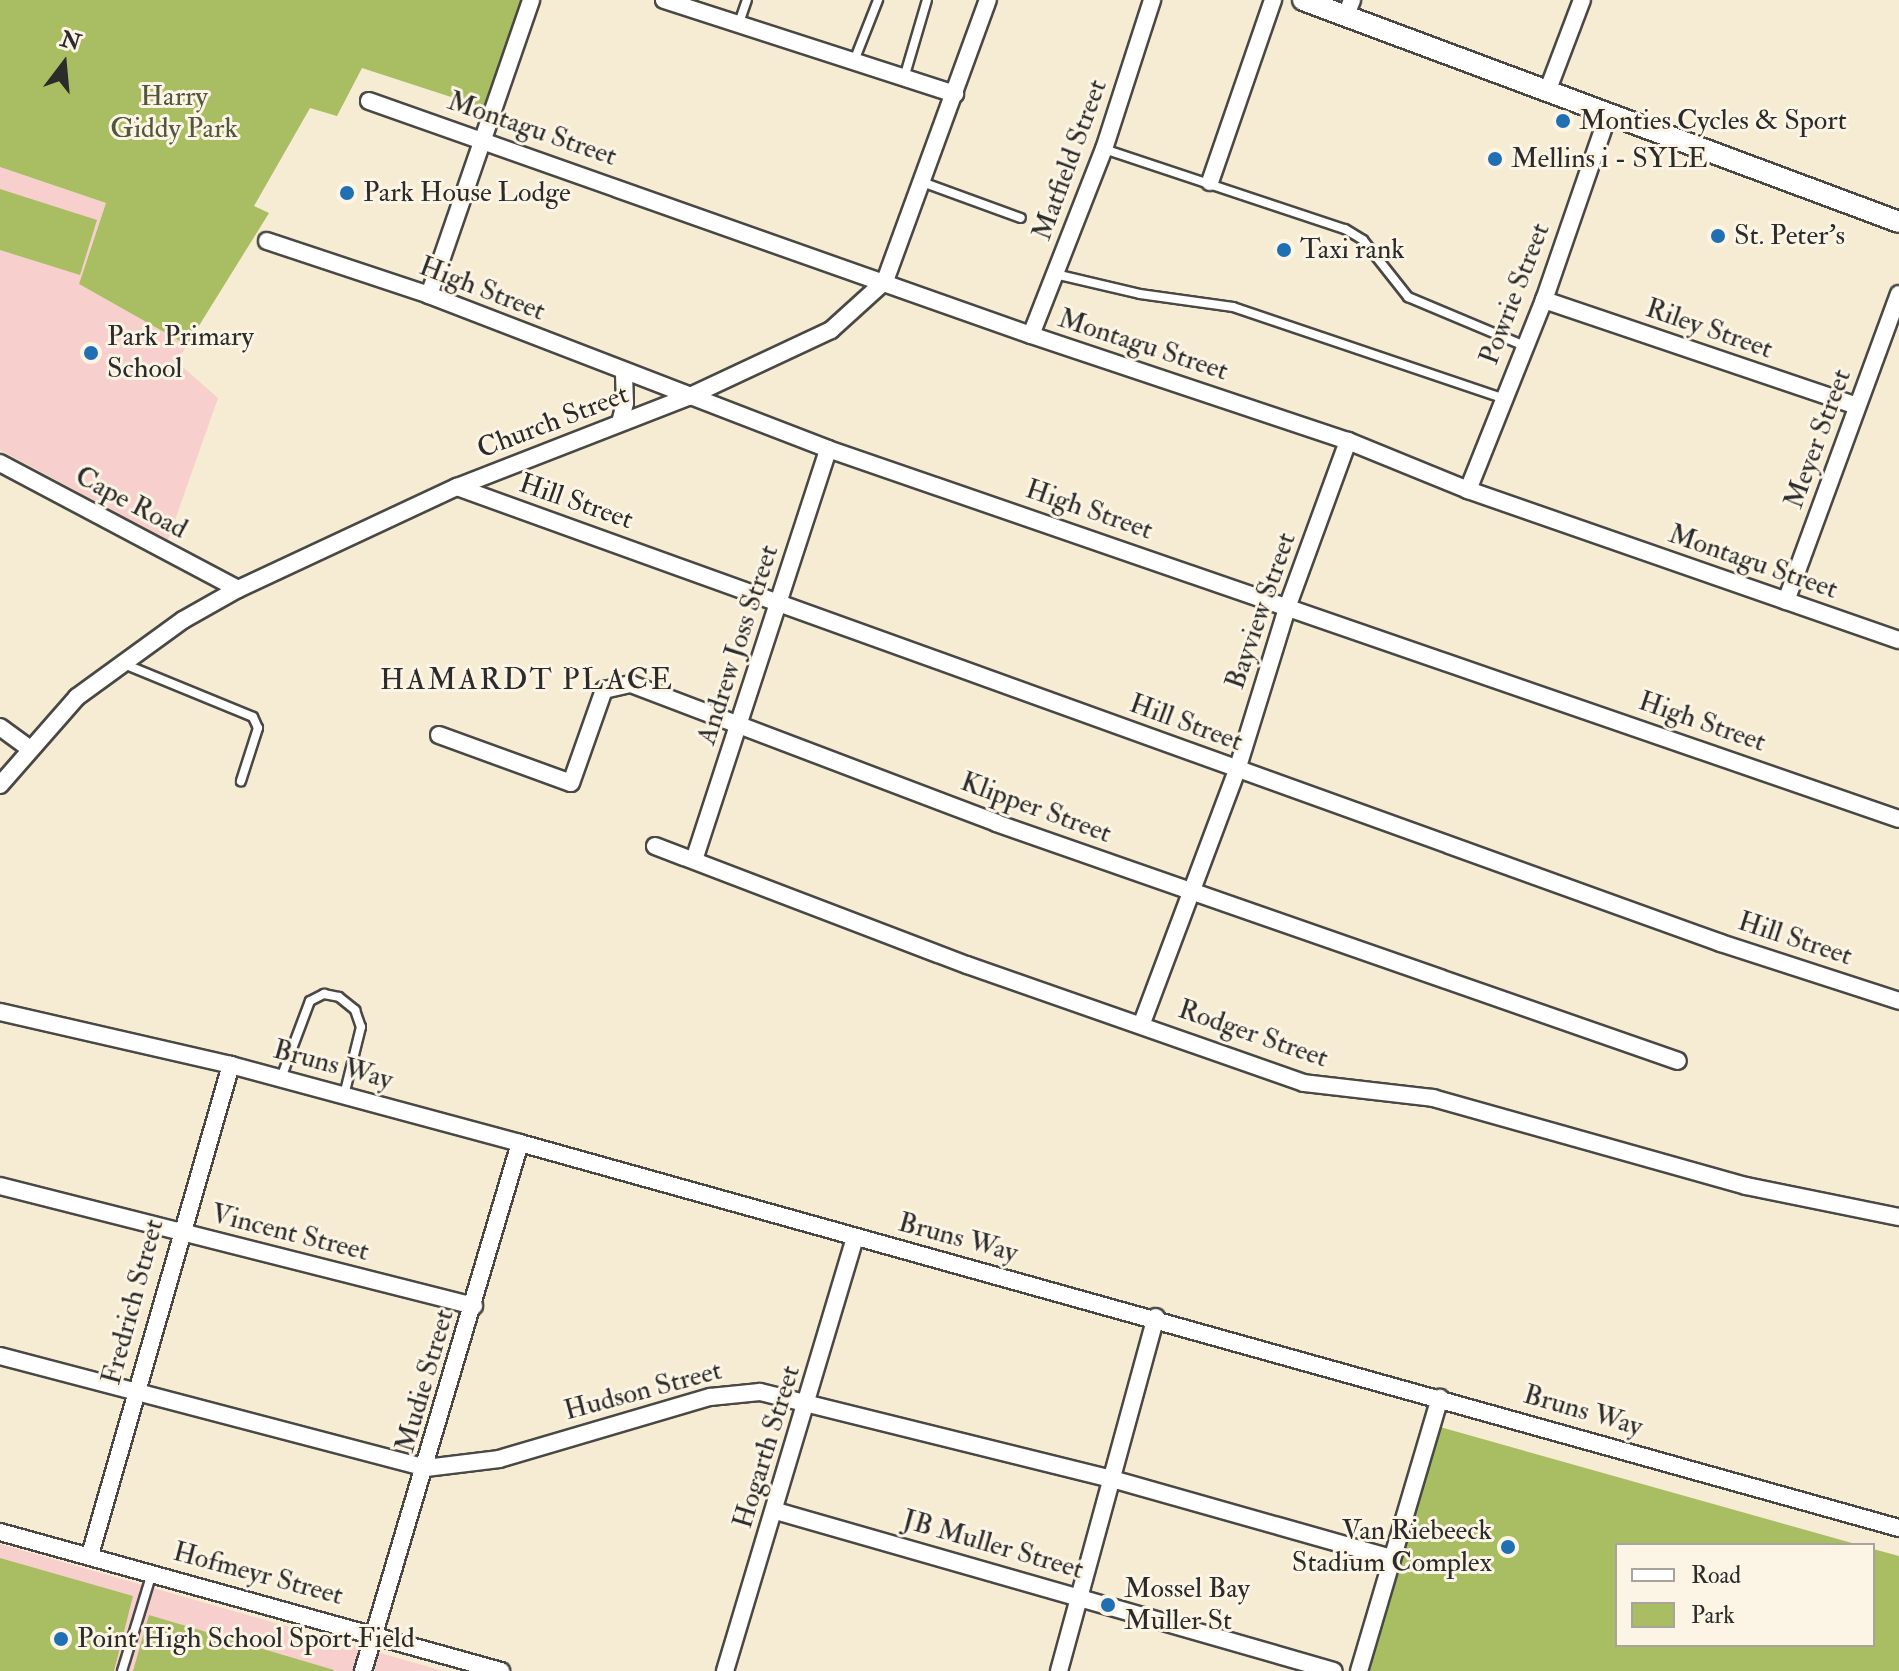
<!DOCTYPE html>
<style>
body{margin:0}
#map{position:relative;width:1899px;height:1671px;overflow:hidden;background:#f6ebd3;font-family:"IM FELL Double Pica",serif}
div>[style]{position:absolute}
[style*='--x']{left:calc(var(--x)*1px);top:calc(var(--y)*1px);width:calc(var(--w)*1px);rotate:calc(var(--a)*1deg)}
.built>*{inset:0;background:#f7d0cd}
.green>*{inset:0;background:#a9bd62}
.roads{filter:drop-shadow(2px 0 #494844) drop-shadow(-2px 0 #494844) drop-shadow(0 2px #494844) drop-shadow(0 -2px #494844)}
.service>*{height:8px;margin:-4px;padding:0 4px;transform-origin:4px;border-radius:4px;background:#fff}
.minor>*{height:16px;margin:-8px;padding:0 8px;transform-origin:8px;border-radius:8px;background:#fff}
.tertiary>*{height:20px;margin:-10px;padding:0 10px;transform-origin:10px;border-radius:10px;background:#fff}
.dots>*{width:22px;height:22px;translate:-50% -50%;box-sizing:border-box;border:4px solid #fcf5e5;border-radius:50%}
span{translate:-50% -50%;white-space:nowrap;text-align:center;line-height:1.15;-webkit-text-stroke:6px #fcf5e5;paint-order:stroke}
.park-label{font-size:28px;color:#51573c}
.poi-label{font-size:28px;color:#2b2b2b}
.left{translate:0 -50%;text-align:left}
.right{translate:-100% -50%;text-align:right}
.street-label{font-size:28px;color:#2b2b2b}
.neighbourhood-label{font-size:30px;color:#2b2b2b;letter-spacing:2px}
.legend{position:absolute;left:1615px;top:1543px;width:260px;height:104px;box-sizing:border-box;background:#fcf5e5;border:2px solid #a8a49b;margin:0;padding:10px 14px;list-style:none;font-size:24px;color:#2b2b2b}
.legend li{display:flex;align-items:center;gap:16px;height:40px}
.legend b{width:40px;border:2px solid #a8a49b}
.north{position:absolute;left:24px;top:24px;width:80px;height:80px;-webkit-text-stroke:6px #fcf5e5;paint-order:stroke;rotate:16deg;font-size:22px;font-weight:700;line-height:32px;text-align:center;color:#2b2b2b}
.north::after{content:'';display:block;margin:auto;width:28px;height:36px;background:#2b2b2b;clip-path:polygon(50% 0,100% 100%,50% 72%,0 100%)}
</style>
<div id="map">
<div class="built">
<div style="clip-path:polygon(0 167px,106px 203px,79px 284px,187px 345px,177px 362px,218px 398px,168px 540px,0 450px)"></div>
<div style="clip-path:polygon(0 1544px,443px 1671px,0 1671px)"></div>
</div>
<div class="green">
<div style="clip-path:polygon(0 0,525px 0,491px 110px,362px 68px,337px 116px,310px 108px,254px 206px,269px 213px,187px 345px,79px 284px,106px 203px,0 167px)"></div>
<div style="clip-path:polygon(0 189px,97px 220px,80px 275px,0 250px)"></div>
<div style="clip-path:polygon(1433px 1425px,1859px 1545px,1617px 1545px,1617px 1645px,1873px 1645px,1873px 1549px,1899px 1556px,1899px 1671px,1363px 1671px)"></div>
<div style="clip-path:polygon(0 1558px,133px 1596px,114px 1671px,0 1671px)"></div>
<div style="clip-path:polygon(149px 1615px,334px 1670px,333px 1671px,133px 1671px)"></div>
</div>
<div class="roads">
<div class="service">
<div style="--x:739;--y:23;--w:24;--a:-71"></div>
<div style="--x:854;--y:61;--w:66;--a:-68.5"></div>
<div style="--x:904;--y:78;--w:81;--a:-73.6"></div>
<div style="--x:1104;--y:149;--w:254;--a:18.4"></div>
<div style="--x:1345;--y:229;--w:21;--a:31"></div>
<div style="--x:1363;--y:240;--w:73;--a:51.7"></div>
<div style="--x:1408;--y:297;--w:124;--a:22.8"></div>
<div style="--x:922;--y:182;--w:105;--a:20"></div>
<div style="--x:1055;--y:274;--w:87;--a:13.2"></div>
<div style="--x:1140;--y:294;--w:94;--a:8"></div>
<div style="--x:1233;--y:307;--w:284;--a:18.7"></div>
<div style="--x:124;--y:664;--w:139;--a:22.3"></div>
<div style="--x:253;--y:717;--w:12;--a:66"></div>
<div style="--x:258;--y:728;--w:56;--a:107.8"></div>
<div style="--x:281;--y:1078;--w:82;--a:-69.4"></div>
<div style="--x:310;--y:1001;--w:16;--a:-27"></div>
<div style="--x:324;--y:994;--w:15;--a:11"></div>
<div style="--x:339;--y:997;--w:21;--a:39"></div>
<div style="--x:355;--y:1010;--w:18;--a:71"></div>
<div style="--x:361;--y:1027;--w:70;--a:104"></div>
<div style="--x:122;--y:1671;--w:102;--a:-73"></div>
</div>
<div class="minor">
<div style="--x:664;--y:0;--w:306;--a:17.9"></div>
<div style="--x:1346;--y:15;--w:16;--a:-68"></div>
<div style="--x:1547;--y:92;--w:98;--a:-69.2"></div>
<div style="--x:369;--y:101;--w:702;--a:19.47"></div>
<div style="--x:1031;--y:335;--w:334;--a:18.5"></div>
<div style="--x:1348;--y:441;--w:130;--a:22.2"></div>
<div style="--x:1468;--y:490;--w:456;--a:19.2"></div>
<div style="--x:1210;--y:182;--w:193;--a:-70.9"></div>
<div style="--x:267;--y:241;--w:171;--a:18.4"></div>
<div style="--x:429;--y:295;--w:428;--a:21.1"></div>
<div style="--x:828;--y:449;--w:1133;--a:19.06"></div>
<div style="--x:429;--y:295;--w:312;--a:-70.9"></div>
<div style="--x:1544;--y:300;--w:330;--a:18.7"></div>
<div style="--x:1031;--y:335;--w:200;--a:-68.6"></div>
<div style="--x:1104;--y:149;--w:157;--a:-72.1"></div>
<div style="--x:620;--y:423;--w:21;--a:-76"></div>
<div style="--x:625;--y:403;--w:31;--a:-92"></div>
<div style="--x:0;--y:463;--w:269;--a:27.9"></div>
<div style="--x:457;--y:487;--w:1344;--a:19.84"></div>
<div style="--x:1721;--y:943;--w:187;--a:18"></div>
<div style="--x:1468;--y:490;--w:205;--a:-68.2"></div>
<div style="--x:1544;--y:300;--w:196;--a:-70.9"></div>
<div style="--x:1786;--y:601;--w:327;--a:-69.8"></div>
<div style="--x:0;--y:727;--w:36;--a:36"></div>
<div style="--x:439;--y:735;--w:140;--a:20"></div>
<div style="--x:571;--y:783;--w:99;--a:-70.5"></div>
<div style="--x:604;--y:690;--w:28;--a:-13"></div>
<div style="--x:631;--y:684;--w:391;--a:20.8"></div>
<div style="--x:996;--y:823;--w:722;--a:19.24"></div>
<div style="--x:0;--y:785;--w:117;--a:-48.8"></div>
<div style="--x:77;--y:697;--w:131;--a:-36"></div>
<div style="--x:183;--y:620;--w:63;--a:-29.4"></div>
<div style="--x:238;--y:589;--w:242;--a:-25"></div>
<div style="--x:457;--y:487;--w:248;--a:-21.3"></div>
<div style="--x:688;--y:397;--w:158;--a:-25.1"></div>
<div style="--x:831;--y:330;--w:73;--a:-42.2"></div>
<div style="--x:885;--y:281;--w:299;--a:-69.9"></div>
<div style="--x:655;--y:846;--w:334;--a:20.9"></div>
<div style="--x:967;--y:965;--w:357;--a:19.3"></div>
<div style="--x:1304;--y:1083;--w:130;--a:6.6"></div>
<div style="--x:1433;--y:1098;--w:325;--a:15.7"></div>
<div style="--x:1746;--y:1186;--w:156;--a:11.5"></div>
<div style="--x:695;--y:857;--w:429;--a:-71.9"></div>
<div style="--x:0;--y:1012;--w:237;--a:12.9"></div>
<div style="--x:231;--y:1065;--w:299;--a:15.1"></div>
<div style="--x:520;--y:1143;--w:1432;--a:15.6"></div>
<div style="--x:1142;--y:1023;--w:270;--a:-69.4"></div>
<div style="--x:1237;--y:770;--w:173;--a:-72.8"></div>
<div style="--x:1288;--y:605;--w:175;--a:-69.9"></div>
<div style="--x:0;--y:1186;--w:489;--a:14.2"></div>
<div style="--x:0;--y:1356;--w:440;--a:14.7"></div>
<div style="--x:426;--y:1468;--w:74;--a:-7"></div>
<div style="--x:499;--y:1459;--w:220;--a:-16.4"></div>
<div style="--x:710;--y:1397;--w:50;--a:-5.7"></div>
<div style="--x:760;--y:1392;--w:363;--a:13.9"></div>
<div style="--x:1112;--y:1479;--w:291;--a:15.8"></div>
<div style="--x:776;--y:1511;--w:580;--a:16"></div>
<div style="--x:0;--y:1532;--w:520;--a:15.51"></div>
<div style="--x:90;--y:1555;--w:510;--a:-73.95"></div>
<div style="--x:363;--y:1671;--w:551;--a:-73.44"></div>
<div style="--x:725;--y:1671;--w:452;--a:-73.3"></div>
<div style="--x:1059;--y:1671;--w:367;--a:-74.7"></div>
<div style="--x:1359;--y:1671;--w:285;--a:-73.5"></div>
</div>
<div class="tertiary">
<div style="--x:1303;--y:0;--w:636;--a:20.43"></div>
</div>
</div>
<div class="dots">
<div style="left:1563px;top:121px;background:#1f6fb2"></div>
<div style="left:1495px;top:159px;background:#1f6fb2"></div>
<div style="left:347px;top:193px;background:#1f6fb2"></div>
<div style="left:1718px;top:236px;background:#1f6fb2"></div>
<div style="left:1284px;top:250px;background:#1f6fb2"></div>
<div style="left:91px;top:353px;background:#1f6fb2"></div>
<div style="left:1508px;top:1547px;background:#1f6fb2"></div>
<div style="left:1108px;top:1605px;background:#1f6fb2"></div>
<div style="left:61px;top:1639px;background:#1f6fb2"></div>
</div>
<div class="park-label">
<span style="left:174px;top:113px">Harry<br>Giddy Park</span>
</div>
<div class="poi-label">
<span class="left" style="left:1579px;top:121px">Monties Cycles &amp; Sport</span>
<span class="left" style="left:1511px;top:159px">Mellins i - SYLE</span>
<span class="left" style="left:363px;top:193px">Park House Lodge</span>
<span class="left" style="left:1734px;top:236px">St. Peter's</span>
<span class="left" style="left:1300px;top:250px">Taxi rank</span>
<span class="left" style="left:107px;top:353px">Park Primary<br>School</span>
<span class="right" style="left:1492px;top:1547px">Van Riebeeck<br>Stadium Complex</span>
<span class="left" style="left:1124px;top:1605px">Mossel Bay<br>Muller St</span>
<span class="left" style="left:77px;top:1639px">Point High School Sport Field</span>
</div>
<div class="street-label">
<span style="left:532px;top:129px;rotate:19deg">Montagu Street</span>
<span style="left:1070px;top:160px;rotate:-70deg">Matfield Street</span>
<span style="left:482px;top:289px;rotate:21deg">High Street</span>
<span style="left:1515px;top:294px;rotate:-69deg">Powrie Street</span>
<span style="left:1709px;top:329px;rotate:19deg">Riley Street</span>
<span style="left:1143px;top:345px;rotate:18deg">Montagu Street</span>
<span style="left:553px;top:422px;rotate:-21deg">Church Street</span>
<span style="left:1818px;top:439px;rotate:-70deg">Meyer Street</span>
<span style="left:576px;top:502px;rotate:19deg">Hill Street</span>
<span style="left:131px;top:503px;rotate:28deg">Cape Road</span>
<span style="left:1089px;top:510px;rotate:19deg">High Street</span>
<span style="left:1753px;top:562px;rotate:19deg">Montagu Street</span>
<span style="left:1261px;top:611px;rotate:-71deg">Bayview Street</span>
<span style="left:738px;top:645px;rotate:-72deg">Andrew Joss Street</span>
<span style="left:1702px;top:722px;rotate:19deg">High Street</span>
<span style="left:1186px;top:723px;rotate:20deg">Hill Street</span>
<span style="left:1036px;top:808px;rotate:20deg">Klipper Street</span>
<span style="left:1795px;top:939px;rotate:18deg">Hill Street</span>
<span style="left:1253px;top:1034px;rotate:19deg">Rodger Street</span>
<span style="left:333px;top:1065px;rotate:15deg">Bruns Way</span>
<span style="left:290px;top:1233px;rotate:14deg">Vincent Street</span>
<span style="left:958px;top:1238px;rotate:15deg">Bruns Way</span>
<span style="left:133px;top:1302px;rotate:-75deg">Fredrich Street</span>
<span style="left:425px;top:1381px;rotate:-74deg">Mudie Street</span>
<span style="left:643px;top:1391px;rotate:-15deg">Hudson Street</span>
<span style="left:1583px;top:1411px;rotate:16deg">Bruns Way</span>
<span style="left:767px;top:1447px;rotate:-73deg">Hogarth Street</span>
<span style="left:993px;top:1545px;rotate:16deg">JB Muller Street</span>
<span style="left:258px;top:1574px;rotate:15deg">Hofmeyr Street</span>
</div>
<div class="neighbourhood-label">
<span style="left:527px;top:680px">HAMARDT PLACE</span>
</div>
<ul class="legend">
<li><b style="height:10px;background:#fff"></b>Road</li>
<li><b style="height:22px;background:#a9bd62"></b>Park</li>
</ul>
<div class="north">N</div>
</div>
